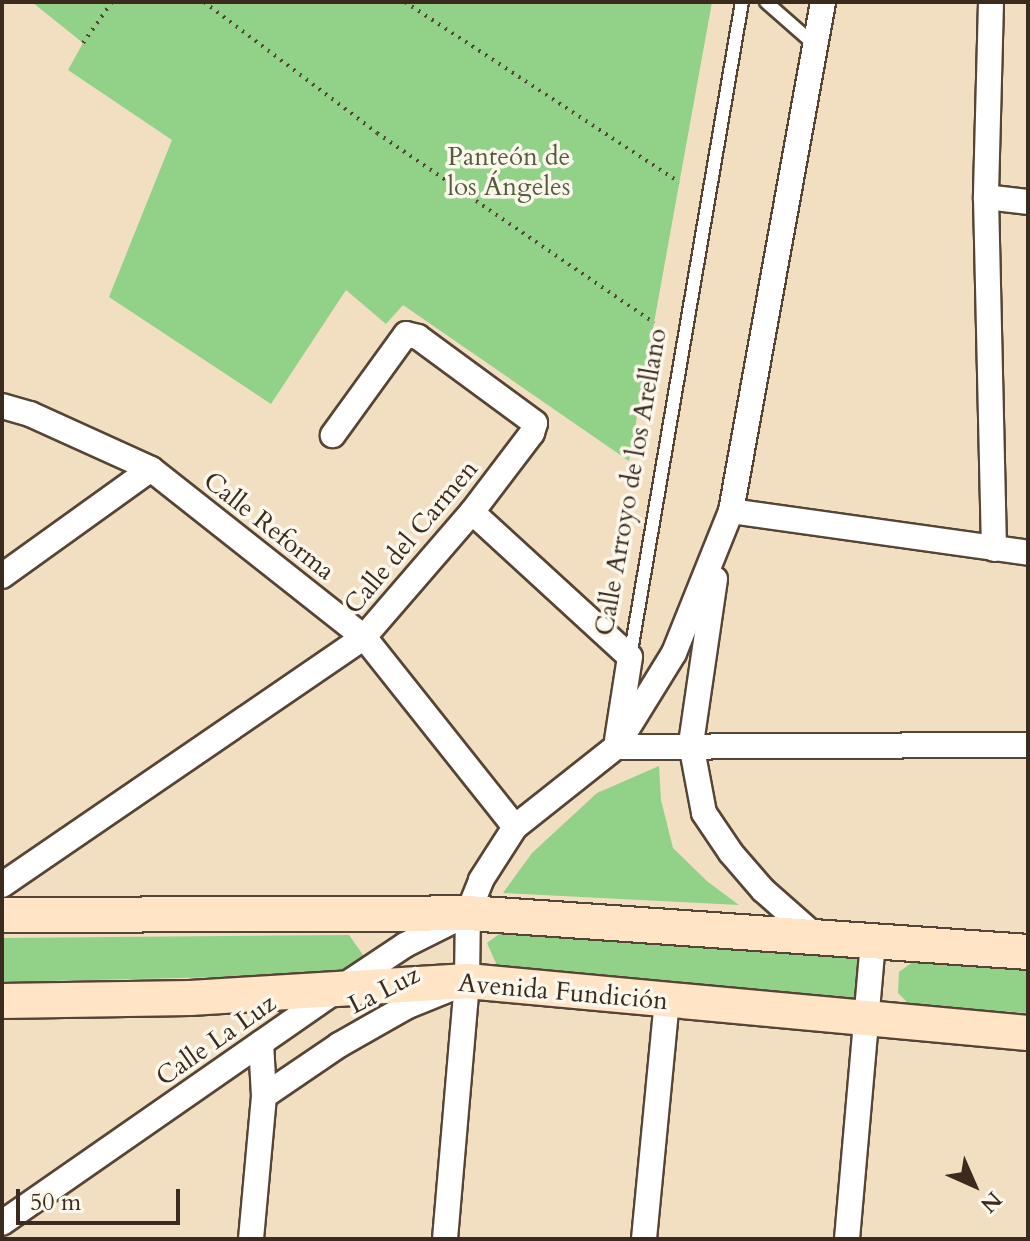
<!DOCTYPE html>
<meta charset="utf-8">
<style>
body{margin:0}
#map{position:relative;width:1030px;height:1241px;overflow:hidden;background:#f2dfc1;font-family:Cardo,serif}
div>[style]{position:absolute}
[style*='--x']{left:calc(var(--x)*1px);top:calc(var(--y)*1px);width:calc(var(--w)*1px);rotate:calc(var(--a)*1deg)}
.green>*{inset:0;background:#91d188}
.path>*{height:4px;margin-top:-2px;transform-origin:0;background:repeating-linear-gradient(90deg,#564536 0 2px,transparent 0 8px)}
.roads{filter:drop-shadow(2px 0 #564536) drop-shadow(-2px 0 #564536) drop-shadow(0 2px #564536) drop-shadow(0 -2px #564536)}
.lane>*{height:12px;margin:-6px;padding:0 6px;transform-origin:6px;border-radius:6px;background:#fff}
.street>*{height:24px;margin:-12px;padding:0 12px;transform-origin:12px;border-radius:12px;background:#fff}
.secondary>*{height:34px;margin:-17px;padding:0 17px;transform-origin:17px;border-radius:17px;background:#ffe4c6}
span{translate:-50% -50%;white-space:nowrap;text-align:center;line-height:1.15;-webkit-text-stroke:7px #fbf7ec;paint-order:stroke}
.park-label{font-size:26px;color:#555c3e}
.street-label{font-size:26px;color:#3b2a1e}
.frame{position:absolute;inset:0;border:4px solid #3b2a1e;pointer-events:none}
.north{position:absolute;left:934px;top:1145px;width:80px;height:80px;-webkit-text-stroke:6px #fbf7ec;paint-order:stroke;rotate:135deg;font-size:22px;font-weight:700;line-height:32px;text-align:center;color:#3b2a1e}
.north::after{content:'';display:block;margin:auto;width:28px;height:36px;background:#3b2a1e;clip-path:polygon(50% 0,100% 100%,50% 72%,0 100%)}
.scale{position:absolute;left:16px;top:1189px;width:164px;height:36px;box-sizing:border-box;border:4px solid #3b2a1e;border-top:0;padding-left:10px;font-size:24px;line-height:28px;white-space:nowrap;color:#3b2a1e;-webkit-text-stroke:6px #fbf7ec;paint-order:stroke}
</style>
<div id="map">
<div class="green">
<div style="clip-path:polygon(32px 2px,712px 2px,629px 461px,403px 305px,386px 324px,346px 290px,271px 404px,109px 297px,172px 140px,68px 70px,83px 43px)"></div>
<div style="clip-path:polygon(659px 766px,661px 800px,673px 848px,708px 882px,739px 905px,503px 893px,532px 853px,597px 793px)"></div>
<div style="clip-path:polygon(506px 929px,860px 954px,855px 1004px,498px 968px,487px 943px)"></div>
<div style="clip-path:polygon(349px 935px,368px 962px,353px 974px,2px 982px,2px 938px)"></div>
<div style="clip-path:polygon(914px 961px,1028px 970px,1028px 1013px,910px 1005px,898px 993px,899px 972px)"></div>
</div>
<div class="path">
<div style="--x:204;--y:2;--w:217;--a:37.1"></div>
<div style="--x:377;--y:133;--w:336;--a:34.4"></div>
<div style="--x:405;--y:2;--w:328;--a:33.3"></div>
<div style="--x:83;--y:43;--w:50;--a:-54.7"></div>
</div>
<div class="roads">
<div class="lane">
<div style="--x:766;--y:2;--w:65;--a:41.3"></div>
<div style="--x:630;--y:657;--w:665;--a:-80.3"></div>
</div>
<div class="street">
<div style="--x:991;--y:2;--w:195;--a:91.5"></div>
<div style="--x:986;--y:197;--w:352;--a:88.7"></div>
<div style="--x:986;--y:197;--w:42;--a:6.8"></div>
<div style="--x:2;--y:406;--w:29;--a:16"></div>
<div style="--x:30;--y:414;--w:133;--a:24.4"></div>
<div style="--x:151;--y:469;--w:271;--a:38.3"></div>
<div style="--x:364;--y:637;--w:243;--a:51.5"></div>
<div style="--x:731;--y:511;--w:300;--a:8"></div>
<div style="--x:472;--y:512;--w:214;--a:42.5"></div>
<div style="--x:630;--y:657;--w:84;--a:98.9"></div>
<div style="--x:2;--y:576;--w:183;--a:-35.7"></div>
<div style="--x:715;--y:579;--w:167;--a:98.3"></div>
<div style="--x:691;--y:744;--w:70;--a:79.3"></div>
<div style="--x:704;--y:813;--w:48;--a:56"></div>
<div style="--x:731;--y:853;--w:49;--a:49.1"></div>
<div style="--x:763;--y:890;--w:68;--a:41.4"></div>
<div style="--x:616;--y:747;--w:110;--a:-58.3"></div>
<div style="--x:674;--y:653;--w:153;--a:-68.1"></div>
<div style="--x:731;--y:511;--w:517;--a:-79.75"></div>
<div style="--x:2;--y:885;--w:439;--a:-34.4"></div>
<div style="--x:364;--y:637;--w:165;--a:-49.2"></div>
<div style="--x:472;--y:512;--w:99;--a:-52.8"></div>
<div style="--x:532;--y:433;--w:10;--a:-73"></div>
<div style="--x:535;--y:423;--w:145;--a:-143.7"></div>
<div style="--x:418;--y:337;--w:12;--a:-166"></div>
<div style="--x:406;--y:334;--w:125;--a:125.9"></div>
<div style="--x:264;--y:1096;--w:91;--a:-34.2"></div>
<div style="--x:339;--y:1045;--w:77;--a:-29.6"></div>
<div style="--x:406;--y:1007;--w:48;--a:-22.2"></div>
<div style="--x:2;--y:1223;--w:407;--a:-34.8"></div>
<div style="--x:336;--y:991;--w:83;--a:-33.7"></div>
<div style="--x:405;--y:945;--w:65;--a:-26.6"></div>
<div style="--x:251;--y:1239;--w:144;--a:-84.8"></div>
<div style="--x:264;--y:1096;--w:53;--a:-93.2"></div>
<div style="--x:445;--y:1239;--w:259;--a:-85.1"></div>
<div style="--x:467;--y:981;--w:68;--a:-89.2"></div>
<div style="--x:468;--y:913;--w:35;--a:-68"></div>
<div style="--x:481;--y:880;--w:63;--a:-57.3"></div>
<div style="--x:515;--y:827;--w:129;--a:-38.4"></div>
<div style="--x:616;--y:747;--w:412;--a:-0.3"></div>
<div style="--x:644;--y:1239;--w:239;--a:-84.5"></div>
<div style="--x:847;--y:1239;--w:300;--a:-85"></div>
</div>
<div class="secondary">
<div style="--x:2;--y:915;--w:466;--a:-0.2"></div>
<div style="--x:468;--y:913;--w:561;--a:3.98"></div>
<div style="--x:2;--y:1001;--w:188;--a:-0.9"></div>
<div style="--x:190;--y:998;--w:278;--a:-3.5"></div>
<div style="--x:467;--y:981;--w:563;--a:5.3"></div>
</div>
</div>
<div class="park-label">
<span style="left:509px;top:172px">Panteón de<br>los Ángeles</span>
</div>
<div class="street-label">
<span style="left:631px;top:482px;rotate:-80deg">Calle Arroyo de los Arellano</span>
<span style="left:269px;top:526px;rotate:38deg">Calle Reforma</span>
<span style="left:411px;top:537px;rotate:-50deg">Calle del Carmen</span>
<span style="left:384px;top:990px;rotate:-27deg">La Luz</span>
<span style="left:563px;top:992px;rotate:5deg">Avenida Fundición</span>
<span style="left:216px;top:1040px;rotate:-35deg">Calle La Luz</span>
</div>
<div class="frame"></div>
<div class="north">N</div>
<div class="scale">50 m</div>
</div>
